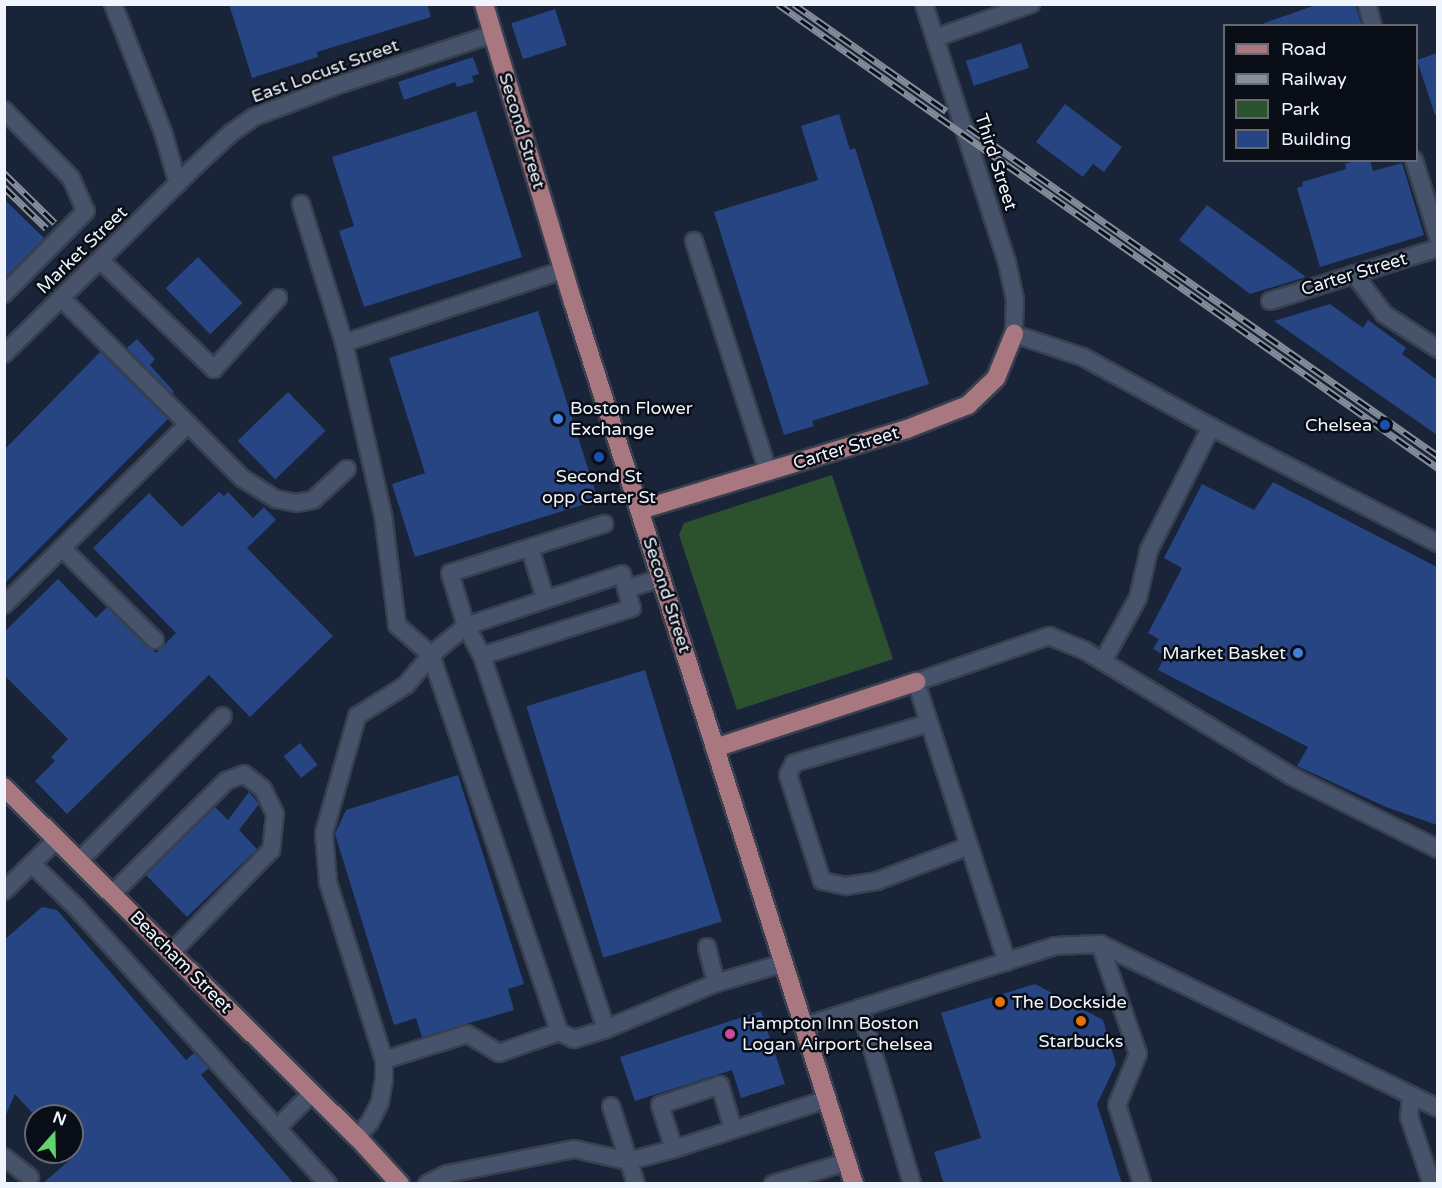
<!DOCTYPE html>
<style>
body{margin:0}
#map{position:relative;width:1442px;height:1188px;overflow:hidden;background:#192438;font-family:"Varela Round",sans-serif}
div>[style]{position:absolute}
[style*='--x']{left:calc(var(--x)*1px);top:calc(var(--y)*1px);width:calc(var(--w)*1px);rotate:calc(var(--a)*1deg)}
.green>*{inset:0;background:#2c512f}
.building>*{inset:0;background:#264582;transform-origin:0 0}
.roads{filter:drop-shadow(2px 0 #384050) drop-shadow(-2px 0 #384050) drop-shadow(0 2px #384050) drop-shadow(0 -2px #384050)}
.minor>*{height:16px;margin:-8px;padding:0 8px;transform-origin:8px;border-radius:8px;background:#46536a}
.major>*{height:18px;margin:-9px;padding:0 9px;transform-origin:9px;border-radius:9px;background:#a97780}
.rail>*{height:7px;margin-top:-3.5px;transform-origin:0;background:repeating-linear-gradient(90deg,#090d16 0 14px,#868e9c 0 28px);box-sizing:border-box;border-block:2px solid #868e9c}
.dots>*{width:16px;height:16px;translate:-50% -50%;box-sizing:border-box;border:3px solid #090d16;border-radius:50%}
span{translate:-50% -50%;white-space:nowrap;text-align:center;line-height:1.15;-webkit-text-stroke:5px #090d16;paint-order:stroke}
.street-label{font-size:18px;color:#f0f5fd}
.poi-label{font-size:18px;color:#f0f5fd}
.left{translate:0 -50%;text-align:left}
.right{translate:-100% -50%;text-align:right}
.frame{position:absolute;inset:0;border:6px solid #f0f5fd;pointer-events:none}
.legend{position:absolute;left:1223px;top:24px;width:195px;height:138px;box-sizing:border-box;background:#090d16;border:2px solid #656a72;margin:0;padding:8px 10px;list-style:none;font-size:18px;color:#f0f5fd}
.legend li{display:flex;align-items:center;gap:12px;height:30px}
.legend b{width:30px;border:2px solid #656a72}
.north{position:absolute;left:24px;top:1104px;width:60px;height:60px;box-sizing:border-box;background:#090d16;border:2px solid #656a72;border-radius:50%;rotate:20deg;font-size:16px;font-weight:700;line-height:24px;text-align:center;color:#f0f5fd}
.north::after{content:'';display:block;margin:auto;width:21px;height:27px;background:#5fd56b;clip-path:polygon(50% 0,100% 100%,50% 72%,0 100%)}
</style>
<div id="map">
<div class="green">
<div style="clip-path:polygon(832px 475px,893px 659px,737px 710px,679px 535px,684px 523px)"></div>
</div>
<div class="building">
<div style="clip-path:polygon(229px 4px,427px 4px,431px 17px,317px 52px,318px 57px,252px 78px)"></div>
<div style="clip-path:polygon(1319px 4px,1355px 4px,1362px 26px,1265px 26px,1264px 23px)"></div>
<div style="left:555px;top:9px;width:38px;height:46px;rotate:72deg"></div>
<div style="left:1021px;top:43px;width:26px;height:58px;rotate:72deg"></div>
<div style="clip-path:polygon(1437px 53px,1437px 114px,1435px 115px,1417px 60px)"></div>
<div style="clip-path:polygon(473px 57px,479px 74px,472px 76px,474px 82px,457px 87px,455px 82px,404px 100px,398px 82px)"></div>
<div style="clip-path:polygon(1065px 104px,1122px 147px,1104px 172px,1093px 164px,1083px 177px,1036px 142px)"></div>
<div style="clip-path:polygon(476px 111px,522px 257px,364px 307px,339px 231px,354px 226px,332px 157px)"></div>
<div style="clip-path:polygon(839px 114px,850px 150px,855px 148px,929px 384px,812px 421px,814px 426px,784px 435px,714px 212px,818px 180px,801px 126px)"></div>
<div style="clip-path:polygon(1358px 160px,1370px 160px,1373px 171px,1402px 163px,1424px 235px,1320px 267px,1297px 188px,1303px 186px,1302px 182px,1346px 169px,1345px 164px)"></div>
<div style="clip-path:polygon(4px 199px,44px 238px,4px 279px)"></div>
<div style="clip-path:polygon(1207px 205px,1306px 277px,1250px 294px,1179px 240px)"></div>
<div style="left:198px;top:257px;width:64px;height:45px;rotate:46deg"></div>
<div style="clip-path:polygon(1330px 304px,1363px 328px,1368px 320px,1406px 348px,1402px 354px,1437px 380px,1437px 435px,1274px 321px)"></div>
<div style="clip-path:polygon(538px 311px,598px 500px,415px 557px,392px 484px,425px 473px,389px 358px)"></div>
<div style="clip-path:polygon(137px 339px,155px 359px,150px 365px,174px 392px,172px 394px,127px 348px)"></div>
<div style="clip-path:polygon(100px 352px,168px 419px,4px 584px,4px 450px)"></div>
<div style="left:288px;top:392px;width:54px;height:70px;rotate:46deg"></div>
<div style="clip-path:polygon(1273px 482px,1437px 567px,1437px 825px,1386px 807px,1297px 766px,1308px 747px,1158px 670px,1165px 656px,1153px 649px,1159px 639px,1148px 633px,1182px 568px,1164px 558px,1202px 484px,1254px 510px)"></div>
<div style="clip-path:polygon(219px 492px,224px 496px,228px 492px,253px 518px,264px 507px,276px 520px,247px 548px,333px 636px,250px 717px,209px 675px,67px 814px,35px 781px,55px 761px,51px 757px,68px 739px,4px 675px,4px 632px,58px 579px,96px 618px,107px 607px,156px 653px,176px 633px,93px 548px,149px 493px,182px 527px)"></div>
<div style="left:645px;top:670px;width:263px;height:124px;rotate:73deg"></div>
<div style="left:300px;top:743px;width:28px;height:21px;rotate:51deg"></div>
<div style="clip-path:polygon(458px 775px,524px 984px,508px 989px,514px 1010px,422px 1037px,416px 1018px,394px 1025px,335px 834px,346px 810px)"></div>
<div style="clip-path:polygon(249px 792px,259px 804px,239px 830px,257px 849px,187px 917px,146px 875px,215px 807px,228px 820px)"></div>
<div style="clip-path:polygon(42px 907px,57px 910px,186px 1060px,194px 1053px,209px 1068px,201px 1075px,294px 1184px,42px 1184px,72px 1158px,72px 1116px,35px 1116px,15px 1094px,4px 1119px,4px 940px)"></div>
<div style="clip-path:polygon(1035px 984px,1103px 1020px,1116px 1064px,1097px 1104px,1122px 1184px,944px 1184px,934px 1152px,981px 1138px,941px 1013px)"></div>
<div style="clip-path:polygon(761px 1011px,785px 1084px,741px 1098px,732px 1070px,635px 1101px,620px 1057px)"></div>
</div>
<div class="roads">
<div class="minor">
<div style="--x:113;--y:4;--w:137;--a:68.7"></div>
<div style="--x:163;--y:132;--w:54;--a:73.9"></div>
<div style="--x:924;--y:4;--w:271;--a:72.2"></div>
<div style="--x:1007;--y:262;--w:38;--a:78"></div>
<div style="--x:1015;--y:299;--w:35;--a:92"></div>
<div style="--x:1014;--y:334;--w:73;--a:18.4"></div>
<div style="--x:1083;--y:357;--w:146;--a:28.7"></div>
<div style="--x:1211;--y:427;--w:255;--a:27.1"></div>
<div style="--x:1367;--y:4;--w:23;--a:75"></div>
<div style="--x:935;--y:38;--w:102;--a:-19.5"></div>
<div style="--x:4;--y:110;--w:95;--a:45.4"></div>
<div style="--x:71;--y:178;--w:36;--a:66"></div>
<div style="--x:86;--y:211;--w:117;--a:134.7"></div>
<div style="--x:1414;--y:160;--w:81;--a:72.7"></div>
<div style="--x:301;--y:204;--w:145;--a:72.8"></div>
<div style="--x:344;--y:343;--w:231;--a:-18.4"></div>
<div style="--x:694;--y:241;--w:243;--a:72.2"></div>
<div style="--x:100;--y:260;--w:158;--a:43.7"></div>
<div style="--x:214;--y:369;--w:96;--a:-48"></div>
<div style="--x:1354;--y:274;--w:50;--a:53.1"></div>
<div style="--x:1384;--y:314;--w:64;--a:32.9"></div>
<div style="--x:1270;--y:301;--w:176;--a:-17.5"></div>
<div style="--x:344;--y:343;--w:175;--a:77.2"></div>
<div style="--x:383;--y:514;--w:112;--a:82.8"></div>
<div style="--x:397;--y:625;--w:45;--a:41.4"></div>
<div style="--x:431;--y:655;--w:398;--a:71.2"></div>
<div style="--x:559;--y:1032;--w:64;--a:160.7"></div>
<div style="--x:499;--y:1053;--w:37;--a:-149"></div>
<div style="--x:467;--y:1034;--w:87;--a:162.6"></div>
<div style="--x:4;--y:354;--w:262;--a:-44.5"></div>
<div style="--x:191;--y:170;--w:54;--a:-42.8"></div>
<div style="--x:231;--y:133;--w:28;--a:-35"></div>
<div style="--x:254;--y:117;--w:87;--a:-20.9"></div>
<div style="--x:335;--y:86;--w:166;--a:-18.2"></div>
<div style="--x:188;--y:424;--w:76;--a:45"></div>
<div style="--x:242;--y:478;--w:40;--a:32"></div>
<div style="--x:276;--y:499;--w:20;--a:11"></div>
<div style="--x:296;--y:503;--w:17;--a:-10"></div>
<div style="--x:313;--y:500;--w:46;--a:-42.4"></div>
<div style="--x:62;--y:548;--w:131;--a:44.7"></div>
<div style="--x:530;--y:548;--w:52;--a:73.3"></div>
<div style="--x:626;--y:589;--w:38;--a:-17"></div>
<div style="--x:4;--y:605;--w:258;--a:-44.5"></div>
<div style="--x:188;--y:424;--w:179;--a:-135.2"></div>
<div style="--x:482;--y:656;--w:34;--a:-118"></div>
<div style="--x:466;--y:626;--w:55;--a:-106.8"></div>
<div style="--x:450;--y:573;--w:162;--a:-17.7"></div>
<div style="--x:1103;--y:661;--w:72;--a:-60.9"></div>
<div style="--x:1138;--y:598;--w:49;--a:-77.1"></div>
<div style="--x:1149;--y:550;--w:138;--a:-63.2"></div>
<div style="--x:929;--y:723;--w:141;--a:163.5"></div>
<div style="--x:794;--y:763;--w:13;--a:117"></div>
<div style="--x:788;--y:775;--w:111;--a:72.2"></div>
<div style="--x:822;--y:881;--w:25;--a:12"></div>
<div style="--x:846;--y:886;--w:31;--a:-9"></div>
<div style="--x:877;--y:881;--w:98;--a:-20.8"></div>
<div style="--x:79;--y:861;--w:204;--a:-45.2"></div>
<div style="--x:32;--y:864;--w:60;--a:44.3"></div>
<div style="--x:75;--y:906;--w:376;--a:47.7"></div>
<div style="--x:4;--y:891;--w:74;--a:-44.5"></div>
<div style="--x:112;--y:894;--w:161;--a:-44.7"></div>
<div style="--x:226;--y:781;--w:19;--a:-21"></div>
<div style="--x:244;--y:774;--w:24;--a:38"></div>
<div style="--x:263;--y:789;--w:28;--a:64"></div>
<div style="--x:275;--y:814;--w:36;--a:96"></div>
<div style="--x:271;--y:850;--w:144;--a:134.2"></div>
<div style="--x:1100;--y:944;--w:376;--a:25.9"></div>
<div style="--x:707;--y:947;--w:37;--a:76"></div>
<div style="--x:1007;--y:962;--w:294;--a:-108"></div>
<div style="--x:916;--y:682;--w:141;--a:-19.1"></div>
<div style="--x:1049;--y:636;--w:38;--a:22"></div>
<div style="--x:1084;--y:650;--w:242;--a:31.3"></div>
<div style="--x:1291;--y:776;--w:164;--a:26.4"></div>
<div style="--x:860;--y:1008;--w:184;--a:73.5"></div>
<div style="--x:804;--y:1026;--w:263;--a:-17.7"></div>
<div style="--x:1055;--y:946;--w:45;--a:-2.5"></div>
<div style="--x:1100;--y:944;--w:116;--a:70.9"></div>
<div style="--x:1138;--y:1054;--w:55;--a:112.4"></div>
<div style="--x:1117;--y:1105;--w:83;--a:72.4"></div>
<div style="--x:559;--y:1032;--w:17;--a:25"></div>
<div style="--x:574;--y:1039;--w:34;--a:-17"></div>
<div style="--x:1411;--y:1095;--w:22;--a:95"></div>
<div style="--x:1409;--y:1117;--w:71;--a:71.1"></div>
<div style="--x:611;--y:1106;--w:82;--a:72.2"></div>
<div style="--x:277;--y:1128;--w:49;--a:-45"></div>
<div style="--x:733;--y:1129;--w:46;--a:-106.5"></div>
<div style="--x:720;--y:1085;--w:63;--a:161.6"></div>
<div style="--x:660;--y:1105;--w:46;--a:72.3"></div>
<div style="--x:674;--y:1149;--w:162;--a:-18"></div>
<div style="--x:357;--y:1137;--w:20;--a:-49"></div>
<div style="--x:370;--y:1122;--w:22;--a:-63"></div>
<div style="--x:380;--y:1102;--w:23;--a:-80"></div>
<div style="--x:384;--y:1079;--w:19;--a:-90"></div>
<div style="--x:384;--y:1060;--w:187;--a:-107.5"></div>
<div style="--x:328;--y:882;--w:49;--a:-94.7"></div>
<div style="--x:324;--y:833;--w:122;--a:-74.2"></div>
<div style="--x:357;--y:716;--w:58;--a:-32.3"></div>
<div style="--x:406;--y:685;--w:39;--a:-50"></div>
<div style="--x:431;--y:655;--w:45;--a:-39.6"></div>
<div style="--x:466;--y:626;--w:164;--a:-18.4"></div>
<div style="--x:622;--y:574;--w:35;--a:74"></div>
<div style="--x:632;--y:608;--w:157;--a:162.3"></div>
<div style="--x:482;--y:656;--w:393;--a:71.6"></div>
<div style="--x:606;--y:1029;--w:119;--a:-22.7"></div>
<div style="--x:716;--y:983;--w:71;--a:-16.4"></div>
<div style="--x:4;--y:1157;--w:33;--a:38"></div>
<div style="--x:427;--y:1184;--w:22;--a:-27"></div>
<div style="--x:447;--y:1174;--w:129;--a:-11.1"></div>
<div style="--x:574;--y:1149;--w:55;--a:12.5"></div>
<div style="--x:628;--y:1161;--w:48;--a:-14.6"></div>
<div style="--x:773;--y:1184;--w:77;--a:-16.6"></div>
</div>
<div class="major">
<div style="--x:484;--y:4;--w:311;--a:73.4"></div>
<div style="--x:573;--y:302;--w:926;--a:72.33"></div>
<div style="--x:640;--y:510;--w:279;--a:-16.9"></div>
<div style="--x:907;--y:429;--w:66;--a:-21.5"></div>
<div style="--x:968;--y:405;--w:39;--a:-44"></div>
<div style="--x:996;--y:378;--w:48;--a:-67.8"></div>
<div style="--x:715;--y:748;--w:212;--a:-18.2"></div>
<div style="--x:4;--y:787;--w:497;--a:44.8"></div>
<div style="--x:357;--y:1137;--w:64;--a:47.5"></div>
</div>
</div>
<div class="rail">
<div style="--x:778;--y:4;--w:807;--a:35.11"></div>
<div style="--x:794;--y:4;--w:186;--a:35.1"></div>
<div style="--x:968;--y:127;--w:574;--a:34.99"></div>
<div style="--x:4;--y:173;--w:71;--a:44.4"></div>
<div style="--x:4;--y:187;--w:59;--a:44.3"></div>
</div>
<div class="dots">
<div style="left:558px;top:419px;background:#3f7fe0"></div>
<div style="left:1385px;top:425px;background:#1a4fb4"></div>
<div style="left:599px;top:457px;background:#1a4fb4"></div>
<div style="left:1298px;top:653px;background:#3f7fe0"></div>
<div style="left:1000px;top:1002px;background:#e8710a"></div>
<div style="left:1081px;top:1021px;background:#e8710a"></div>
<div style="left:730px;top:1034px;background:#d1479c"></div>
</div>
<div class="street-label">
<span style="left:325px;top:71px;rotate:-20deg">East Locust Street</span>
<span style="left:522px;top:131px;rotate:73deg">Second Street</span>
<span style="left:996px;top:162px;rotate:72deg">Third Street</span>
<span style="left:82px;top:250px;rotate:-44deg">Market Street</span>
<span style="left:1354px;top:274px;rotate:-17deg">Carter Street</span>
<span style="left:846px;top:448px;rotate:-17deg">Carter Street</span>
<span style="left:667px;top:595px;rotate:72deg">Second Street</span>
<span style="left:181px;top:962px;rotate:45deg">Beacham Street</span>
</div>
<div class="poi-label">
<span class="left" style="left:570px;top:419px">Boston Flower<br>Exchange</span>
<span class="right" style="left:1372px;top:425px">Chelsea</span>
<span style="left:599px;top:487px">Second St<br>opp Carter St</span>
<span class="right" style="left:1286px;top:653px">Market Basket</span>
<span class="left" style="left:1012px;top:1002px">The Dockside</span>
<span class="left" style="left:742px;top:1034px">Hampton Inn Boston<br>Logan Airport Chelsea</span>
<span style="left:1081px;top:1041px">Starbucks</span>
</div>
<div class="frame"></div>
<ul class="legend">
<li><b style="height:8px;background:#a97780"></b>Road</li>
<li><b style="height:8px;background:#868e9c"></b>Railway</li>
<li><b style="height:16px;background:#2c512f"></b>Park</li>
<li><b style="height:16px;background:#264582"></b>Building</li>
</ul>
<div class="north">N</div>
</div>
